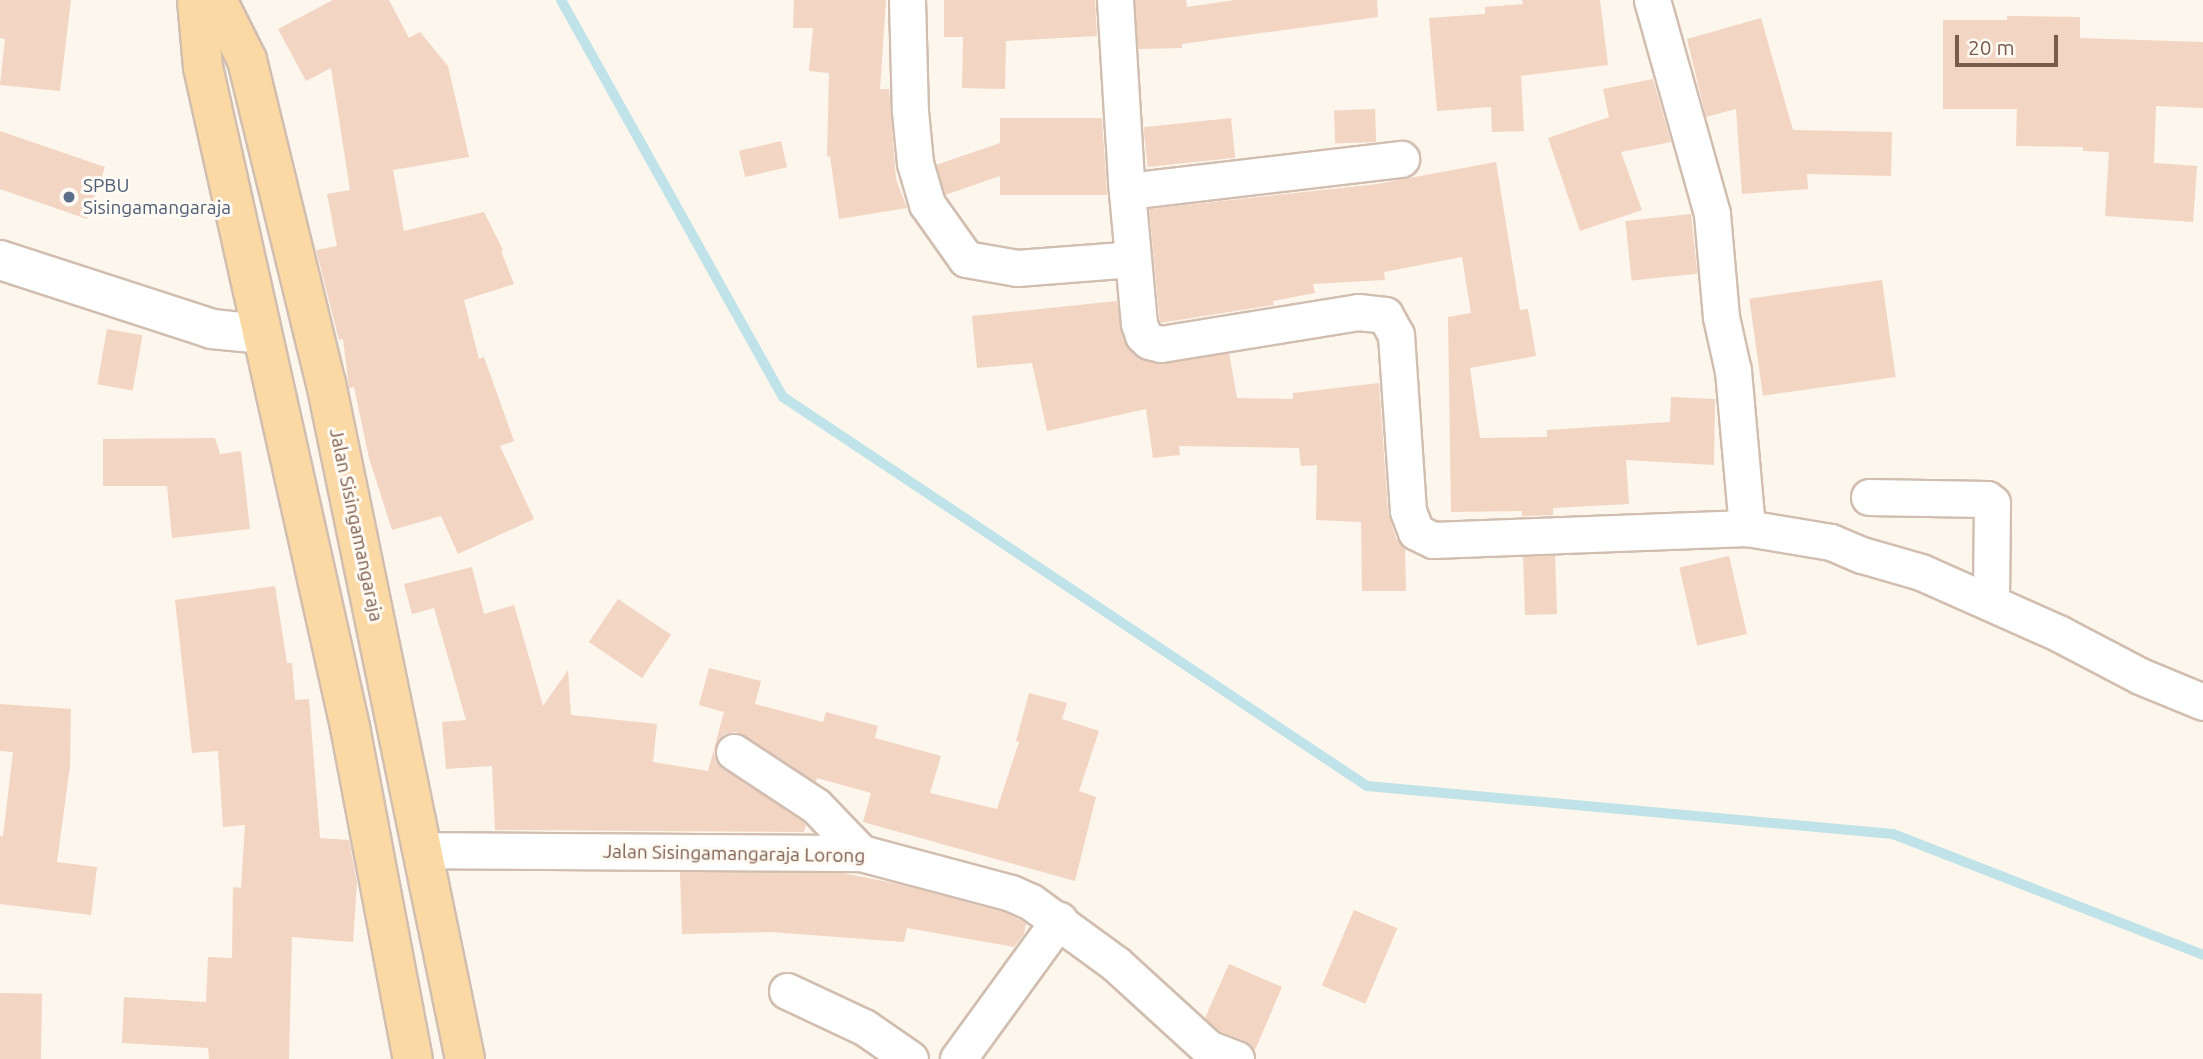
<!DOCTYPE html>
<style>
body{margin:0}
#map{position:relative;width:2203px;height:1059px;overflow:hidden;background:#fdf6ec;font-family:Ubuntu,sans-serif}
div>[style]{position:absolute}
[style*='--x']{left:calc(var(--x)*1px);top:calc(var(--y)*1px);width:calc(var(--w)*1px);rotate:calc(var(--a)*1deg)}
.stream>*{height:10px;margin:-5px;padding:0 5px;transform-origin:5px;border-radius:5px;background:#bfe3e8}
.building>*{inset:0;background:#f3d5c3;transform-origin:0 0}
.roads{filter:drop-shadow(2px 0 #d1beb0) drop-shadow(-2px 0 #d1beb0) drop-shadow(0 2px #d1beb0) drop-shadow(0 -2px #d1beb0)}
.street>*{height:35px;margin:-17.5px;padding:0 17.5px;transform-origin:17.5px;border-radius:17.5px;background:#fff}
.secondary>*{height:38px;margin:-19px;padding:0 19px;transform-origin:19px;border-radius:19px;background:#fff}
.primary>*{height:38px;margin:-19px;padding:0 19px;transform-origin:19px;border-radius:19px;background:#fbd9a5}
.dots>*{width:19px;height:19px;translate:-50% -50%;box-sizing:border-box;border:4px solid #fffaf3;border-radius:50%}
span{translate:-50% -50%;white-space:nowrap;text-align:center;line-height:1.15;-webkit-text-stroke:6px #fffaf3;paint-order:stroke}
.service-label{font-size:19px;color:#4e5e75}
.left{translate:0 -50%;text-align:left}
.street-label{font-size:19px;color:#7a5c4d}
.scale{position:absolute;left:1955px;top:35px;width:103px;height:32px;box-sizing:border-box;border:4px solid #7a5c4d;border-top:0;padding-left:9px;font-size:21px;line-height:24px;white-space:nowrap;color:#7a5c4d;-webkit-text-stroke:5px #fffaf3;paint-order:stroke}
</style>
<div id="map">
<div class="stream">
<div style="--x:561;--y:0;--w:455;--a:60.8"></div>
<div style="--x:783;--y:397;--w:702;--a:33.67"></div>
<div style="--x:1367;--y:786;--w:528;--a:5.21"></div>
<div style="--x:1893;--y:834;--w:333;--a:21.3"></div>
</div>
<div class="building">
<div style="clip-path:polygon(0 0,71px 0,60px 91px,0 85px,5px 39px,0 38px)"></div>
<div style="clip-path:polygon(333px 0,389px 0,409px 38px,420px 32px,448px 66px,469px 157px,393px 170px,404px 231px,484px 212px,503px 250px,501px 251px,514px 284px,464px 300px,479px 359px,484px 357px,514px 441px,500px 446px,534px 519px,458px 554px,441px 516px,392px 530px,369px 458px,354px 387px,349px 388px,343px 339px,339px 340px,316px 250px,337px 246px,327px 194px,350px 190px,331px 68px,306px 81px,278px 29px)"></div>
<div style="clip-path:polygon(794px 0,886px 0,880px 89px,889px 89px,896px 179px,907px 208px,839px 219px,830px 156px,827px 157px,829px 73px,809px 71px,813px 28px,793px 28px)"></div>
<div style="clip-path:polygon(944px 0,1095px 0,1097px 36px,1006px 41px,1005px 89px,962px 88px,963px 37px,944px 37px)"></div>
<div style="clip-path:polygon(1135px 0,1186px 0,1187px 7px,1235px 0,1377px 0,1378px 17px,1182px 44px,1182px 48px,1138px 49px)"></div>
<div style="clip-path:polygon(1522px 0,1600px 0,1608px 65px,1521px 76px,1524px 131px,1492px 132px,1491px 107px,1437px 111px,1429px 18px,1485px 14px,1485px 7px,1523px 4px)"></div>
<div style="clip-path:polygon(2007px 16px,2080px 17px,2080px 38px,2203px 42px,2203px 108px,2156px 106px,2154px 163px,2197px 166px,2193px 222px,2105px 216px,2109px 152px,2083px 151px,2083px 147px,2016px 146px,2017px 109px,1943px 109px,1943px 20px,2007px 20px)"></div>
<div style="clip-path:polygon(1761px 18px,1793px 130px,1892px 132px,1891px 176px,1807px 174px,1808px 189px,1742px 194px,1736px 109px,1706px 117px,1687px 39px)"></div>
<div style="clip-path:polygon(1653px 79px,1671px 142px,1621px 152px,1642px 210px,1580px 231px,1548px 138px,1609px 117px,1603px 89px)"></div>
<div style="left:1375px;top:109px;width:33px;height:41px;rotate:88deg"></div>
<div style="clip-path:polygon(1000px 118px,1102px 118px,1107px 195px,1000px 195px,1000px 176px,945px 195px,936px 165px,1000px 143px)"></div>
<div style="left:1231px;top:118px;width:40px;height:88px;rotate:84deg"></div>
<div style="clip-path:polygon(0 131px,105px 167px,87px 219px,0 189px)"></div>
<div style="left:781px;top:141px;width:27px;height:43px;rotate:77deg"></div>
<div style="clip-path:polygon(1496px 162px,1520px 310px,1528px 309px,1536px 356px,1470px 368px,1480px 438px,1547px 437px,1547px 430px,1670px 422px,1671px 397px,1715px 399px,1714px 465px,1626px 460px,1629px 504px,1553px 508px,1553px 515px,1522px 516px,1522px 511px,1451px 512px,1448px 317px,1471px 313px,1462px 257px,1384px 272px,1385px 280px,1313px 284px,1315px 293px,1273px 301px,1274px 305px,1160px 323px,1149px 209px,1377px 184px)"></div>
<div style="left:1691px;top:214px;width:60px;height:66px;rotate:84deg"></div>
<div style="left:1882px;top:280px;width:98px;height:134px;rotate:82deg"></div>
<div style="clip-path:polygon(1117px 301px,1124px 341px,1135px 355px,1164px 364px,1229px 353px,1237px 398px,1293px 399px,1293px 393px,1379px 383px,1388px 512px,1396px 538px,1405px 548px,1406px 591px,1362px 591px,1361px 522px,1316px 520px,1317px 465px,1301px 466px,1299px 448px,1179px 446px,1180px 455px,1153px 458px,1146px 409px,1047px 431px,1032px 363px,977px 368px,972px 316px)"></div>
<div style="left:107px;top:329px;width:36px;height:56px;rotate:10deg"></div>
<div style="clip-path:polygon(215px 438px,220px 454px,241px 451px,250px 529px,172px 538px,167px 486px,103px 486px,103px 439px)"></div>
<div style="left:1555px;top:555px;width:59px;height:32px;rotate:88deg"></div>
<div style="left:1729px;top:556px;width:80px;height:51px;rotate:77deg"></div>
<div style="clip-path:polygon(472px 567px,484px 614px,514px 605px,543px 706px,568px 670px,571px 715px,657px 724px,653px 762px,708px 771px,724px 712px,699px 705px,709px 668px,761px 681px,755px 704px,823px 722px,826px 712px,878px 726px,875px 738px,941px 756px,930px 793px,997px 809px,1019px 742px,1016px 741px,1029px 693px,1067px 703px,1062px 719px,1099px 731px,1079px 791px,1096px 797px,1075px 881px,863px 822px,871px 793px,817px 778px,816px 782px,736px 732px,724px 734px,717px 742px,714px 752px,716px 762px,803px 822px,806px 825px,804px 832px,495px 830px,492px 766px,446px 769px,442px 722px,466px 720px,434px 608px,412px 614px,404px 584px)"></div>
<div style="clip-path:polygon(275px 586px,287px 663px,292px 663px,295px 700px,309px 699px,320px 838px,349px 840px,357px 883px,353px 942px,292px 937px,289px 1059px,209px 1059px,208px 1048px,122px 1043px,124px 997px,206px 1002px,208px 957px,232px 958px,233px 887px,241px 888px,245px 825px,223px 827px,218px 751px,192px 753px,175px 600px)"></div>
<div style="left:618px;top:599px;width:64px;height:52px;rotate:34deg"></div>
<div style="clip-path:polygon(0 704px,71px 709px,70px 766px,57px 862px,97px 867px,91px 915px,0 904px,0 836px,3px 836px,13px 752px,0 751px)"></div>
<div style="clip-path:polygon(680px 872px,843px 873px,898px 884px,1004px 912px,1026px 923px,1024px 934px,1014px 947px,907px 928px,904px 942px,771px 932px,682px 934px)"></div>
<div style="left:1354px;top:910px;width:47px;height:82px;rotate:23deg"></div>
<div style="clip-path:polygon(1229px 964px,1282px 987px,1255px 1050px,1243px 1040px,1219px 1031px,1205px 1018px)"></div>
<div style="left:0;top:993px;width:42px;height:66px;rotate:1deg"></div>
</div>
<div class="roads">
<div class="street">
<div style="--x:907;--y:0;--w:111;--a:88.5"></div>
<div style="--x:910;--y:111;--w:52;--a:84.5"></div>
<div style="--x:915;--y:163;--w:43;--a:73.7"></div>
<div style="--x:927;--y:204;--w:67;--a:54.7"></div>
<div style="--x:966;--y:259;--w:52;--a:10"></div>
<div style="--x:1017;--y:268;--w:116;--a:-4.4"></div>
<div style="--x:1115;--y:0;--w:181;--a:86.5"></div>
<div style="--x:1126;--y:181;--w:143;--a:84.8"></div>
<div style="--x:1139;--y:323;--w:13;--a:72"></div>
<div style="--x:1143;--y:335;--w:8;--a:45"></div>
<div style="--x:1149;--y:341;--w:12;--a:14"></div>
<div style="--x:1161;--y:344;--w:200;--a:-9.2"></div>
<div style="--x:1358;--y:312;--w:27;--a:6"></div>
<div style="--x:1385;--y:315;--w:23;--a:61"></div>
<div style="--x:1396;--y:335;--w:176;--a:86.1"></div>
<div style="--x:1408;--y:511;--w:22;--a:69"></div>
<div style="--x:1416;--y:532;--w:19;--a:25"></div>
<div style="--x:1433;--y:540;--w:314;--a:-2.2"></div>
<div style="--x:1747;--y:528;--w:85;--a:9.5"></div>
<div style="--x:1831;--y:542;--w:34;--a:23"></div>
<div style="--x:1862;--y:555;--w:61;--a:16.1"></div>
<div style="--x:1921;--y:572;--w:152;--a:24"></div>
<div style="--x:2060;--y:634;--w:90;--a:27.7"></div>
<div style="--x:2140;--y:676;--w:68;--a:22.4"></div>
<div style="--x:1652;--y:0;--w:222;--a:74.3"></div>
<div style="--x:1712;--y:214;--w:103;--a:85"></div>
<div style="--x:1721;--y:317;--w:55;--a:77.5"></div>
<div style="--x:1733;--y:371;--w:158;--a:84.9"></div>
<div style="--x:1127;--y:191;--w:276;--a:-6.7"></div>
<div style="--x:1869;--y:497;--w:118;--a:1"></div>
<div style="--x:1987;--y:499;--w:6;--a:39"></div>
<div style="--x:1992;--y:503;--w:99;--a:90.6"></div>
<div style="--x:734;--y:752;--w:98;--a:33.4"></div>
<div style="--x:816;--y:806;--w:65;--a:46.2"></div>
<div style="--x:422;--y:850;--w:439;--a:0.4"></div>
<div style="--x:861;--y:853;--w:155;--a:14.9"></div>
<div style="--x:1011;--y:893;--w:22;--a:24"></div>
<div style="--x:1031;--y:902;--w:105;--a:36.1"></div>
<div style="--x:1116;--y:964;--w:125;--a:42.4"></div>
<div style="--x:1208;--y:1048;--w:30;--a:21"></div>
<div style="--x:787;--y:991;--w:85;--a:25.1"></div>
<div style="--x:864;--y:1027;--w:56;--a:34.8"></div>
<div style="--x:958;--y:1059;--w:172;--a:-54"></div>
</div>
<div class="secondary">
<div style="--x:0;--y:260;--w:223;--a:18"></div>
<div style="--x:212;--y:329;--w:49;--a:5.8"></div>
</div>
<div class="primary">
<div style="--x:197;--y:0;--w:67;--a:84.9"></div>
<div style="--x:203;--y:67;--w:676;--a:77.44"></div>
<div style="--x:350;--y:727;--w:338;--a:79.3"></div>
<div style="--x:217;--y:0;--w:67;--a:63.4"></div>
<div style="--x:247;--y:60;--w:333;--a:76.3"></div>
<div style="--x:326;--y:383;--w:690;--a:78.38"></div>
</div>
</div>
<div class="dots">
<div style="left:69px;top:197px;background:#5c6f8a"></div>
</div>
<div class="service-label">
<span class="left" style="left:83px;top:197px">SPBU<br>Sisingamangaraja</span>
</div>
<div class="street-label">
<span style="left:356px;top:525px;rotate:78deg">Jalan Sisingamangaraja</span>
<span style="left:734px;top:854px;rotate:1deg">Jalan Sisingamangaraja Lorong</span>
</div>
<div class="scale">20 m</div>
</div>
